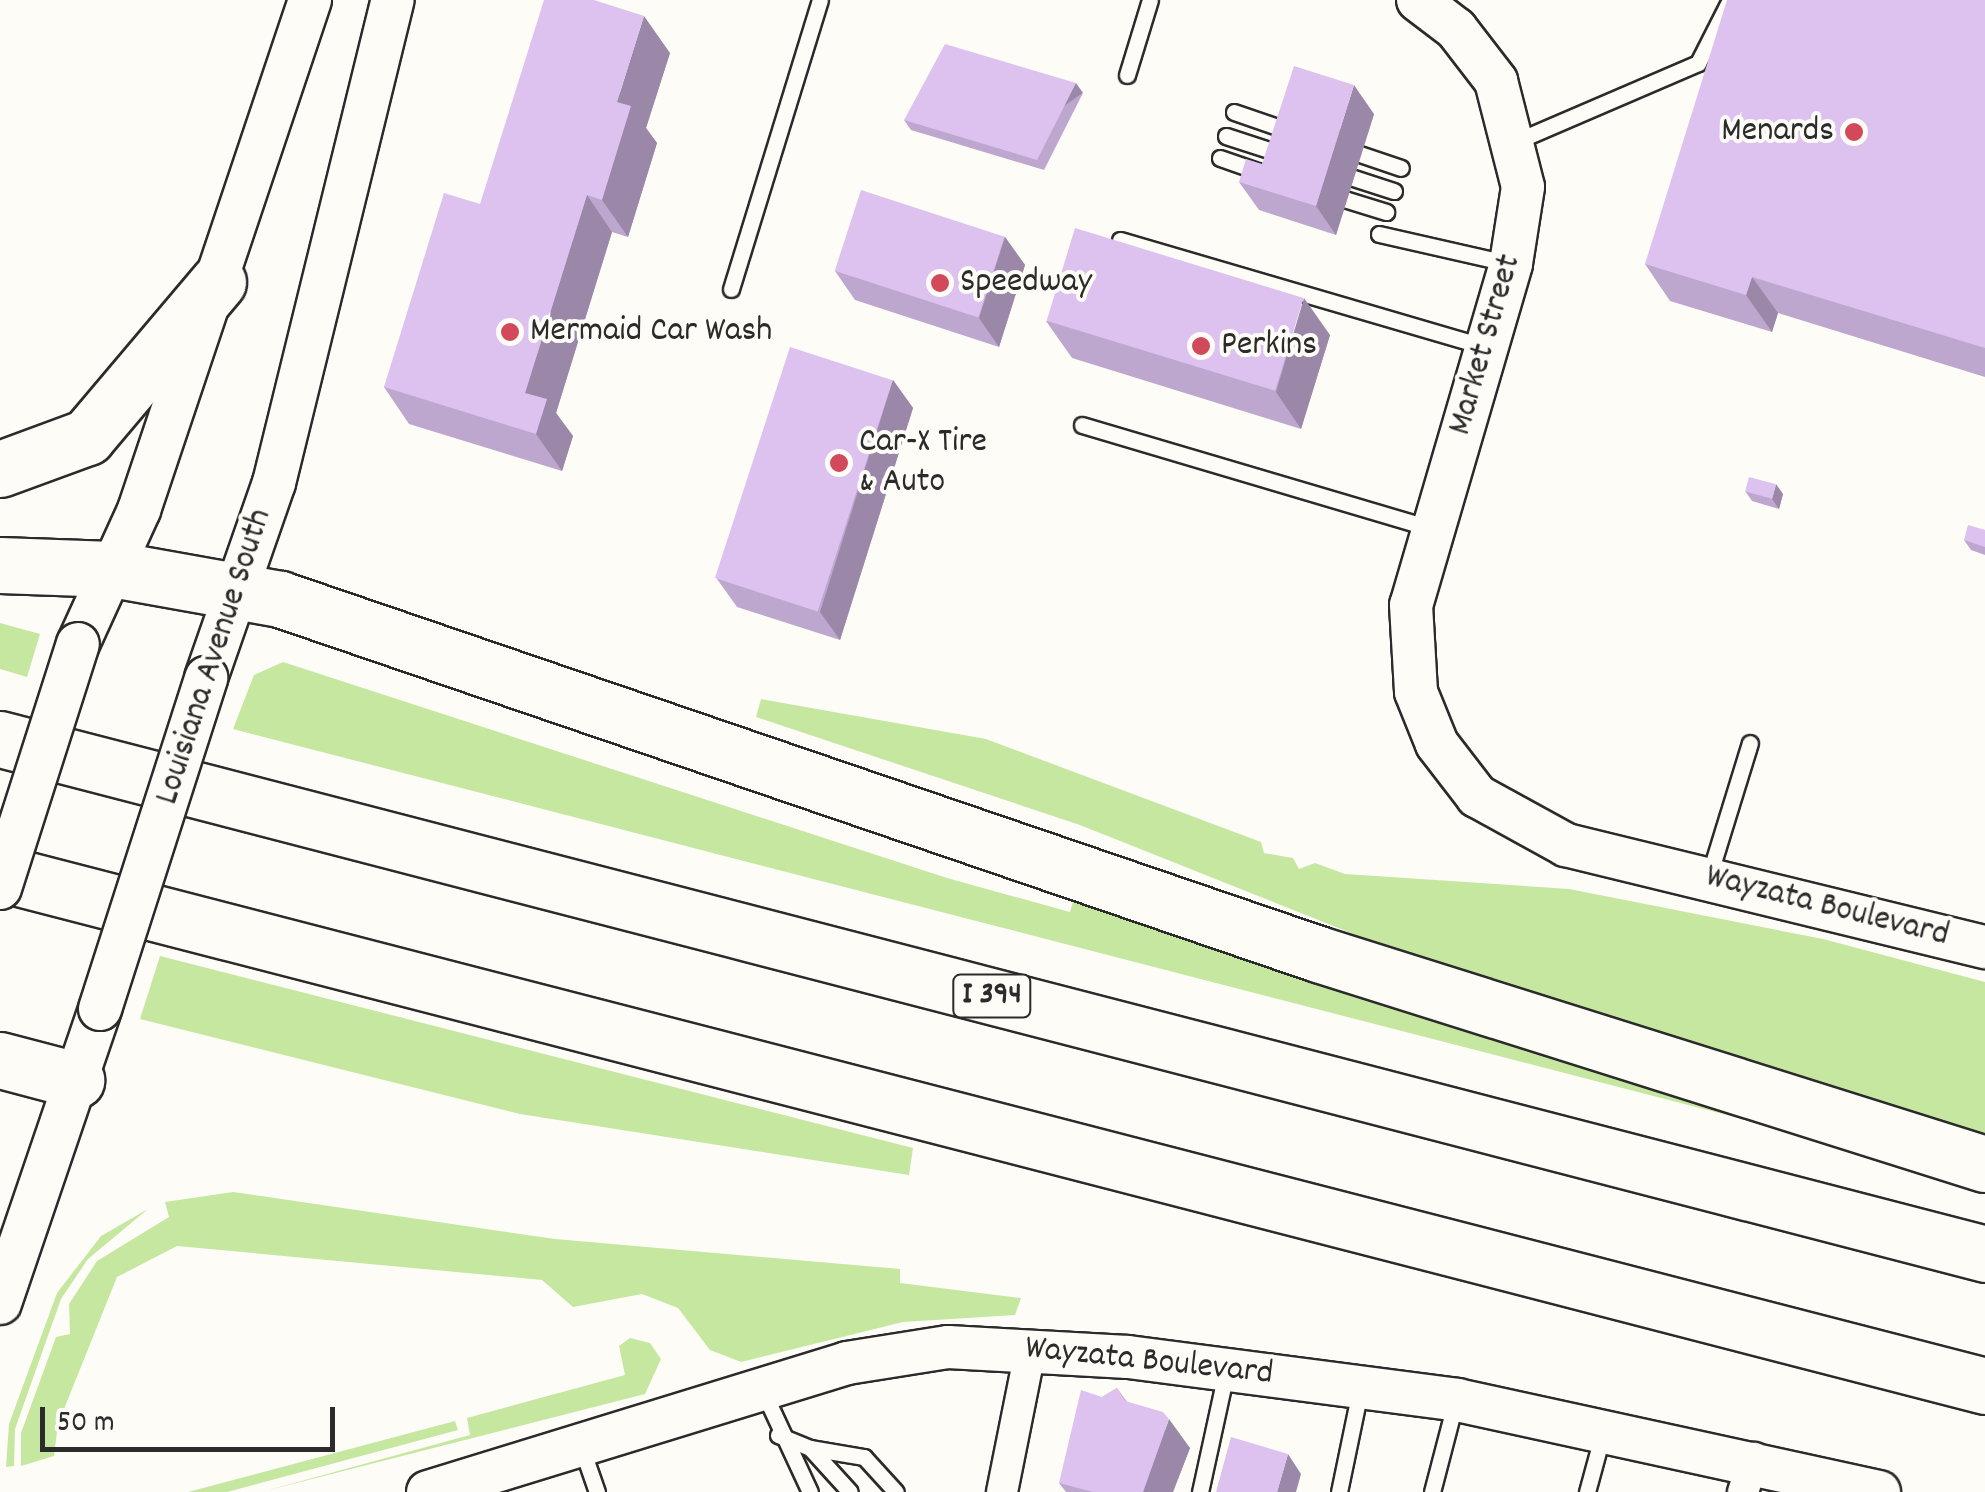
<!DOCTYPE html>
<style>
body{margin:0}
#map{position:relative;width:1985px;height:1492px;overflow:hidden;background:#fdfcf7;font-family:Dekko,sans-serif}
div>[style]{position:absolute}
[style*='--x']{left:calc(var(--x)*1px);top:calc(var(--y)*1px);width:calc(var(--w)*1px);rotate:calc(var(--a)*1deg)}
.green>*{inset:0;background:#c6e7a0}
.roads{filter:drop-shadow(2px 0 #2b2b2b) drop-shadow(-2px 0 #2b2b2b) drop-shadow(0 2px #2b2b2b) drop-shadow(0 -2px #2b2b2b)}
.lane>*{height:15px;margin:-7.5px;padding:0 7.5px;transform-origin:7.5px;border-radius:7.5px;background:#fdfcf7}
.street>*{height:30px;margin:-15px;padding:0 15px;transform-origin:15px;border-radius:15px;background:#fdfcf7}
.secondary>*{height:42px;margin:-21px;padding:0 21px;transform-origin:21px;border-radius:21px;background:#fdfcf7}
.highway>*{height:55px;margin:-27.5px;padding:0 27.5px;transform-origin:27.5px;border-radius:27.5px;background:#fdfcf7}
.bridges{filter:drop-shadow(2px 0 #2b2b2b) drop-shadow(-2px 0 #2b2b2b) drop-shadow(0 2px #2b2b2b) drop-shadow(0 -2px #2b2b2b)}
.secondary-bridge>*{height:42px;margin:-21px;padding:0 21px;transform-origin:21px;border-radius:21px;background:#fdfcf7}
.wall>*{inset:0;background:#bea7ce}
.shaded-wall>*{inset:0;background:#9b88a8;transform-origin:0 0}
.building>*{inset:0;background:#ddc2f0;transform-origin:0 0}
.dots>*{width:28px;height:28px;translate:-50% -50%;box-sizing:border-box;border:5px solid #fdfcf7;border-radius:50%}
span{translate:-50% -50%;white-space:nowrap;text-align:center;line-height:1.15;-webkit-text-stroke:8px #fdfcf7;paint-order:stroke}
.shield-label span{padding:2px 8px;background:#fdfcf7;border:2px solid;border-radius:8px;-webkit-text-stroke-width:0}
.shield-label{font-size:32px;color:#2b2b2b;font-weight:700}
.poi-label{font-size:35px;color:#2b2b2b}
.right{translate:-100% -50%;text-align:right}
.left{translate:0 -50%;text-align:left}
.street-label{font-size:35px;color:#2b2b2b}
.scale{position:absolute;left:40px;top:1407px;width:295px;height:45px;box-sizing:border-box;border:5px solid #2b2b2b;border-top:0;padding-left:12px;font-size:30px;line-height:35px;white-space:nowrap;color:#2b2b2b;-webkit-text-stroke:8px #fdfcf7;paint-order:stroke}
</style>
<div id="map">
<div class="green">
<div style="clip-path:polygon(0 623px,40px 634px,27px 677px,0 669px)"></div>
<div style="clip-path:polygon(283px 662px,947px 878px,1070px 912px,1073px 902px,1754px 1105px,1750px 1121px,233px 729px,254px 675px)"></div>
<div style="clip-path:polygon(761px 699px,986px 739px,1261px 842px,1264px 853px,1293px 858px,1299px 869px,1315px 863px,1345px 874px,1569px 889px,1823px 939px,1985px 982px,1985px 1147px,1419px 960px,1080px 825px,756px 717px)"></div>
<div style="clip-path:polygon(160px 956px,913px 1148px,909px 1175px,520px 1114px,140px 1019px)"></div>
<div style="clip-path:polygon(233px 1192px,555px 1239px,900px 1269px,900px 1283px,1021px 1298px,1015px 1315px,903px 1322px,741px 1362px,710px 1350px,678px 1308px,642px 1294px,573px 1307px,542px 1280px,177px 1246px,117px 1277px,58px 1424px,54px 1456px,21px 1466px,21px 1433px,56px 1337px,70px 1334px,69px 1304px,97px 1261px,169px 1217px,165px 1202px)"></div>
<div style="clip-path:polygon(148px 1209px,88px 1259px,61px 1299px,15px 1429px,14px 1466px,6px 1467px,9px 1424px,57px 1293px,101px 1236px)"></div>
<div style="clip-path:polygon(630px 1338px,650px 1343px,661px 1359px,645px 1394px,261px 1492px,470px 1435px,467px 1418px,625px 1375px,619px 1346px)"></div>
<div style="clip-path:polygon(455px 1421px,458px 1430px,227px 1492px,188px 1492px)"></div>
</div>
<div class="roads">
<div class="lane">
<div style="--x:1127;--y:75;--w:78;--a:-73"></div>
<div style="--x:1234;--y:112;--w:61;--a:19"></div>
<div style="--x:1226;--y:136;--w:61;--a:18.1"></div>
<div style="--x:1517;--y:141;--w:197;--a:-23.3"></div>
<div style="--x:1698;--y:63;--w:71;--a:-63.1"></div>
<div style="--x:1342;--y:148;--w:62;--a:18.7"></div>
<div style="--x:1220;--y:158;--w:46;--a:19.2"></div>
<div style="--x:1335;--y:172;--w:62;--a:17.9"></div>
<div style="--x:1328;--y:194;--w:61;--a:17.2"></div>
<div style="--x:1379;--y:234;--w:131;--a:12.8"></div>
<div style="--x:1120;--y:240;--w:378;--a:16.3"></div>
<div style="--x:731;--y:289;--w:302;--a:-72.9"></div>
<div style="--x:1082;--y:425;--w:365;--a:16.5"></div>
<div style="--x:1709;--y:876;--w:139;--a:-72.9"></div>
<div style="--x:764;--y:1393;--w:109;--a:65.1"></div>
<div style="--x:778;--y:1435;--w:35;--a:22"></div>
<div style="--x:810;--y:1448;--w:59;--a:47.7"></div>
<div style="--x:810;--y:1448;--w:55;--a:9.5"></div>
<div style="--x:864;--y:1457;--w:47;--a:47.6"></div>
<div style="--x:582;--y:1449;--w:46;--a:70.8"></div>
<div style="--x:1200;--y:1492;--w:122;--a:-77.7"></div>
<div style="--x:1339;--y:1492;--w:103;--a:-78.3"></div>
<div style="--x:1432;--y:1492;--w:91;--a:-75.4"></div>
<div style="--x:1587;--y:1492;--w:61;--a:-74.8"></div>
</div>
<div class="street">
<div style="--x:1002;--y:1492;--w:148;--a:-78.7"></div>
<div style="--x:1743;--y:1492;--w:36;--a:-72"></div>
</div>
<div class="secondary">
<div style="--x:1418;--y:0;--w:48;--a:37.3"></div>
<div style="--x:1456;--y:29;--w:66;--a:52.4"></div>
<div style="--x:1496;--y:81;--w:109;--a:75.7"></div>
<div style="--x:1523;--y:187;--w:78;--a:98.9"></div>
<div style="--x:1511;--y:264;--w:355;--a:106.3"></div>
<div style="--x:1411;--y:605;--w:87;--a:86.7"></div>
<div style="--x:1416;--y:692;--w:56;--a:68"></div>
<div style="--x:1437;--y:744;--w:66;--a:52.4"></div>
<div style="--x:1477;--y:796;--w:102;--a:28.8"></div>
<div style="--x:1566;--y:845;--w:431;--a:13.7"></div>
<div style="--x:78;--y:644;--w:147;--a:-65.5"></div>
<div style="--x:139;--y:510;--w:538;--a:-71.46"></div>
<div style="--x:206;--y:678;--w:207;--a:-70.8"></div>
<div style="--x:274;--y:483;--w:497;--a:-76.2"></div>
<div style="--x:0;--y:1303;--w:311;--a:-71.2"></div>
<div style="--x:428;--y:1492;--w:438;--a:-17.1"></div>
<div style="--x:847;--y:1363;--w:102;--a:-9"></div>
<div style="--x:948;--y:1347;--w:180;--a:3.2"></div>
<div style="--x:1128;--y:1357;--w:332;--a:7.4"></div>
<div style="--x:1457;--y:1400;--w:432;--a:12.3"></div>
</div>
<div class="highway">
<div style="--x:0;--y:469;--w:93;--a:-20.2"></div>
<div style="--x:87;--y:437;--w:203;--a:-49.8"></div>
<div style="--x:0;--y:565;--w:112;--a:2"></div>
<div style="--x:112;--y:569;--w:171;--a:10.1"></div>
<div style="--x:280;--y:599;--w:1097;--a:18.88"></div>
<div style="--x:1318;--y:954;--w:699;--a:17.48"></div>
<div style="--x:0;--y:739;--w:2051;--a:14.54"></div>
<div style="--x:0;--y:873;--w:2050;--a:14.49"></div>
<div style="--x:0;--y:1060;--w:79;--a:14.7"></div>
</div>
</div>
<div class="bridges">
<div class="secondary-bridge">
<div style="--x:0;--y:888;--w:256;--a:-72.3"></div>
<div style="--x:100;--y:1009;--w:348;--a:-72.2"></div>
</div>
</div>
<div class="wall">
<div style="clip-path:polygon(1985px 0,1985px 377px,1778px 313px,1772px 332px,1670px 301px,1645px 264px)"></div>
<div style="clip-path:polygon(670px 53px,646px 128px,657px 143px,628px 237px,612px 232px,556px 413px,573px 436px,562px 471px,409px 424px,384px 387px,480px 204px)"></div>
<div style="clip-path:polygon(1083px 93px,1044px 170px,911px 130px,904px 120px)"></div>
<div style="clip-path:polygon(1374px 114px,1336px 235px,1259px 210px,1239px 182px,1262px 164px)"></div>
<div style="clip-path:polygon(1005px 237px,1025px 265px,999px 347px,855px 300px,835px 271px)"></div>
<div style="clip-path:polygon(1046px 321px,1330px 335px,1301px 429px,1072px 358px)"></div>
<div style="clip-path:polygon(893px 380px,913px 408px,840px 640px,737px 607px,717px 579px)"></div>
<div style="clip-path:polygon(1745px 491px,1783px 494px,1779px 509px,1752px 501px)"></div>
<div style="clip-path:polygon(1985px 530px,1985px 555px,1971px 550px,1964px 540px)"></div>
<div style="clip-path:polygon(1117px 1388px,1127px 1402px,1190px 1448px,1173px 1492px,1066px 1492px,1059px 1483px,1102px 1397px)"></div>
</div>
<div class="shaded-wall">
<div style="clip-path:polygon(644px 16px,670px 53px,646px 128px,657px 143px,628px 237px,602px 200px,617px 102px)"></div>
<div style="left:1076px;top:83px;width:12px;height:86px;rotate:55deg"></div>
<div style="clip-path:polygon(1354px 85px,1374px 114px,1336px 235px,1316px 206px)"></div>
<div style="clip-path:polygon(587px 195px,612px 232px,556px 413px,573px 436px,562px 471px,536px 434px,525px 393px)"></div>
<div style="clip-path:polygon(1005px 237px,1025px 265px,999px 347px,979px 318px)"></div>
<div style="clip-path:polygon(1752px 277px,1778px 313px,1772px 332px,1746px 295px)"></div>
<div style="clip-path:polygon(1304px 298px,1330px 335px,1301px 429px,1276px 392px)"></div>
<div style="clip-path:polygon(893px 380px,913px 408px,840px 640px,820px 612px)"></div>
<div style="clip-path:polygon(1776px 484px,1783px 494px,1779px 509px,1772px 499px)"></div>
<div style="clip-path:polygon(1169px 1419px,1190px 1448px,1173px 1492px,1143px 1492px)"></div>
<div style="clip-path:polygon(1288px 1454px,1301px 1474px,1296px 1492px,1277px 1492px)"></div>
</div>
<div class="building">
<div style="clip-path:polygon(544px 0,594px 0,644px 16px,617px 102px,631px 106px,602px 200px,587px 195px,525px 393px,547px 399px,536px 434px,384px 387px,444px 193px,480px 204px)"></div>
<div style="clip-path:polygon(1727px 0,1985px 0,1985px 348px,1752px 277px,1746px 295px,1645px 264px)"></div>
<div style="clip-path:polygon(945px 44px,1076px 83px,1037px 160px,904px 120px)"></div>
<div style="clip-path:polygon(1294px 66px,1354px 85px,1316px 206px,1239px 182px,1246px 159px,1262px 164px)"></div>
<div style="left:861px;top:190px;width:151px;height:85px;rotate:18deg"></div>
<div style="left:1075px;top:228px;width:239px;height:97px;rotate:17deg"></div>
<div style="left:790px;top:347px;width:108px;height:243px;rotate:18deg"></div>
<div style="left:1749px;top:477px;width:28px;height:15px;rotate:15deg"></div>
<div style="clip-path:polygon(1968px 525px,1985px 530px,1985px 547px,1964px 540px)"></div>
<div style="clip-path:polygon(1117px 1388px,1125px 1401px,1163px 1412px,1169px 1419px,1143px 1492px,1093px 1492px,1059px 1483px,1081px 1390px,1102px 1397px)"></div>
<div style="clip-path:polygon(1231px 1437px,1288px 1454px,1277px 1492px,1216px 1492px)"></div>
</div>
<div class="dots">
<div style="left:1854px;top:132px;background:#d1495b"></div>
<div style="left:940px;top:283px;background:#d1495b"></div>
<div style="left:510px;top:332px;background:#d1495b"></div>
<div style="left:1201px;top:346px;background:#d1495b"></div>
<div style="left:839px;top:463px;background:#d1495b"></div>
</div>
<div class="shield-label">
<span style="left:992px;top:996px">I 394</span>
</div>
<div class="poi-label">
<span class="right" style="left:1834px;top:132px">Menards</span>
<span class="left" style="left:960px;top:283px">Speedway</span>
<span class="left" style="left:530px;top:332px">Mermaid Car Wash</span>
<span class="left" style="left:1221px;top:346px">Perkins</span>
<span class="left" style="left:859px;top:463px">Car-X Tire<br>&amp; Auto</span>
</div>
<div class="street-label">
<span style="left:1486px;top:345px;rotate:-74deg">Market Street</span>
<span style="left:215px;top:657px;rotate:-72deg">Louisiana Avenue South</span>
<span style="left:1827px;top:907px;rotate:14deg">Wayzata Boulevard</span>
<span style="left:1149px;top:1362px;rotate:6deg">Wayzata Boulevard</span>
</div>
<div class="scale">50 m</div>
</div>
